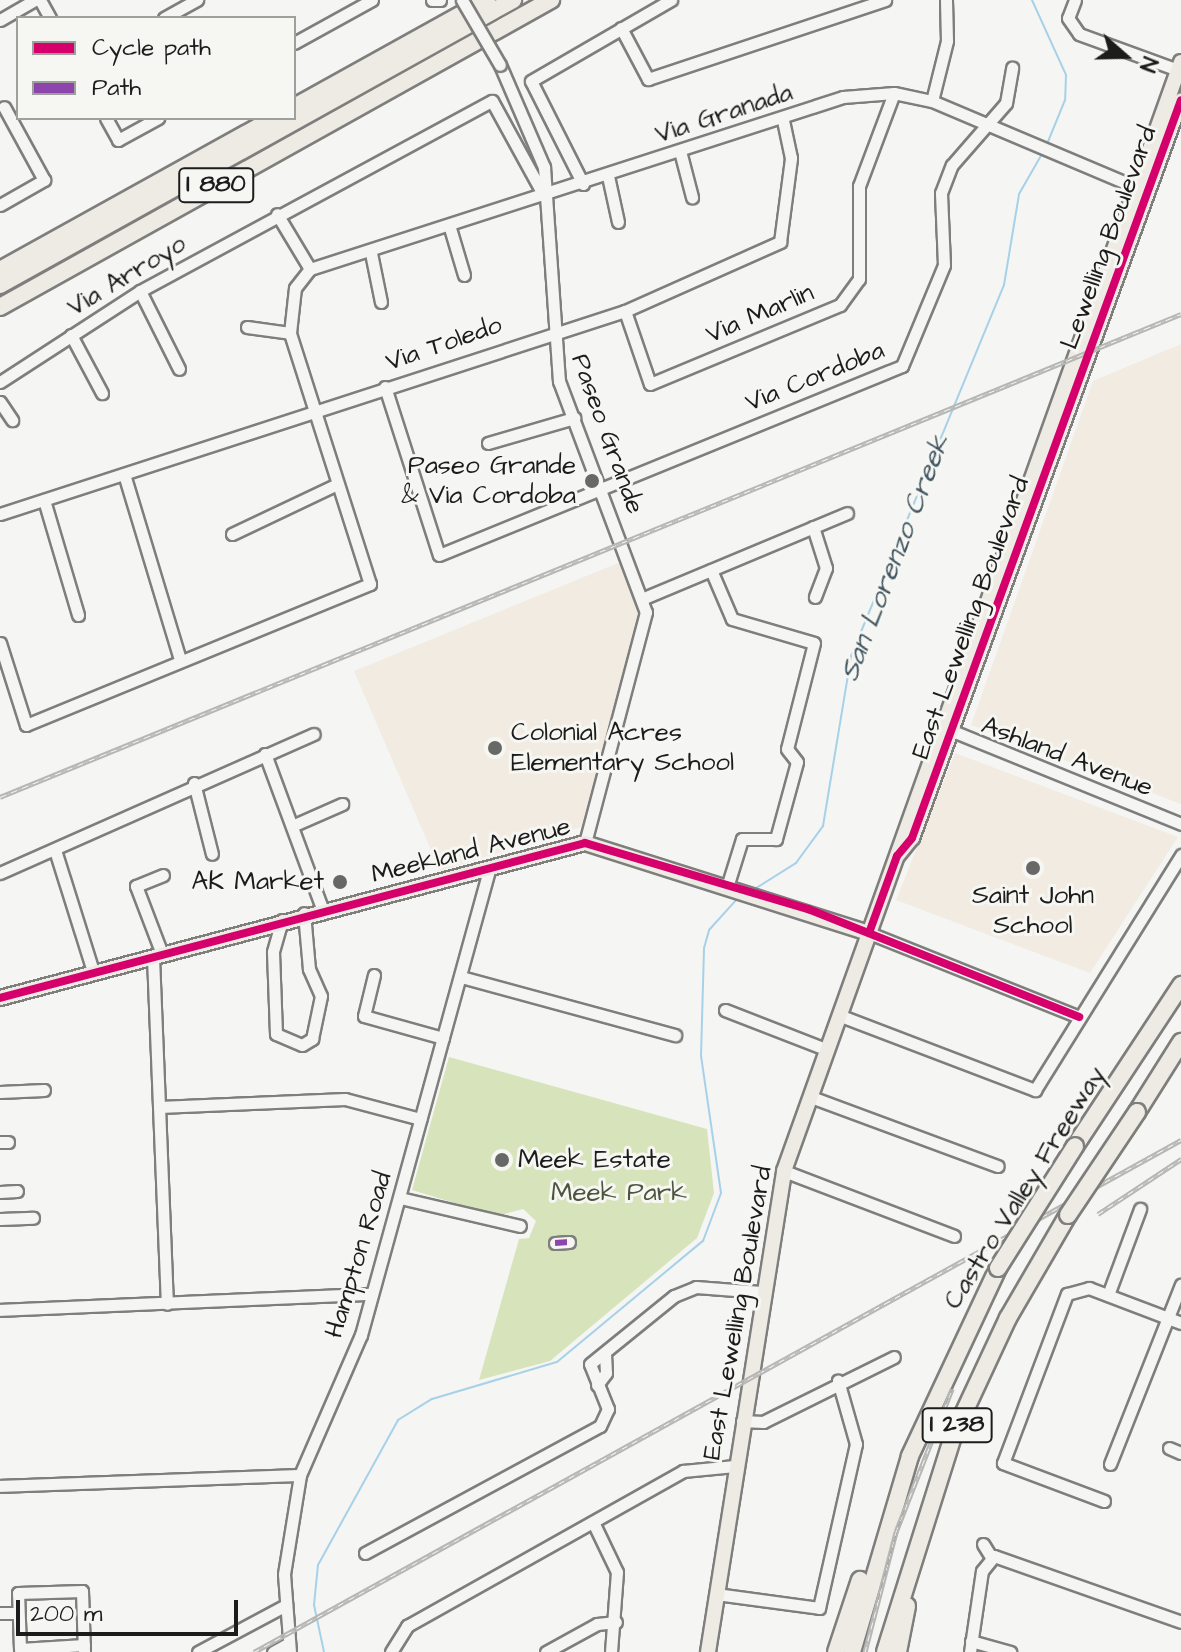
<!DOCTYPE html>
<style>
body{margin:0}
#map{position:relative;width:1181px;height:1652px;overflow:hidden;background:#f5f5f3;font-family:"Architects Daughter",sans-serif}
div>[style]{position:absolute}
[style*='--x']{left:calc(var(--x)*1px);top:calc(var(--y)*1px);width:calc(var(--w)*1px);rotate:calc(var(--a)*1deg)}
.built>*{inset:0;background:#f2ebe2}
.green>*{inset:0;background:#d7e4bb}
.stream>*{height:2px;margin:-1px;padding:0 1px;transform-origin:1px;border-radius:1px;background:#a7d1e9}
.roads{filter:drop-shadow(2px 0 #7e7e7d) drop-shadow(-2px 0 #7e7e7d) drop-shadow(0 2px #7e7e7d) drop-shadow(0 -2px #7e7e7d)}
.minor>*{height:11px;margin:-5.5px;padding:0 5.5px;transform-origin:5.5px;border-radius:5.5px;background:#f5f5f3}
.major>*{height:14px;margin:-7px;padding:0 7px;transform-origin:7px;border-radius:7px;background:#eeebe4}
.highway>*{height:16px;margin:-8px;padding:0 8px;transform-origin:8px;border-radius:8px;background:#eeebe4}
.rail>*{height:5px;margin-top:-2.5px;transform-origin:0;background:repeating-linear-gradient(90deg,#f6f6f2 0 6px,#b6b6b5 0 12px);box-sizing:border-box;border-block:2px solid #b6b6b5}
.bridges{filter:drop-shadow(2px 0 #7e7e7d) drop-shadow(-2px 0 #7e7e7d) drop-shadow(0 2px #7e7e7d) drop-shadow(0 -2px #7e7e7d)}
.minor-bridge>*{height:11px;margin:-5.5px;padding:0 5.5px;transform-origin:5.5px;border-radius:5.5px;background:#f5f5f3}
.highway-bridge>*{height:16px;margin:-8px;padding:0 8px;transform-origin:8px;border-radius:8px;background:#eeebe4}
.quiet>*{height:6px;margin-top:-3px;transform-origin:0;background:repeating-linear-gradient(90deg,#8e44ad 0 12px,transparent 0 18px)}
.cycleway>*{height:8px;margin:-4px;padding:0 4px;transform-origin:4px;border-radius:4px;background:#d6006c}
.dots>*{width:22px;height:22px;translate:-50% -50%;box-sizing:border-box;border:4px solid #f6f6f2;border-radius:50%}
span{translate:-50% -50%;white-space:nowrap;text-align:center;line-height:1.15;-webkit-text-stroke:6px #f6f6f2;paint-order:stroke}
.shield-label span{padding:2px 6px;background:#f6f6f2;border:2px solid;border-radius:6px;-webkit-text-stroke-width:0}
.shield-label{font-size:24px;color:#1c1c1c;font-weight:700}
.street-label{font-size:26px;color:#1c1c1c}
.poi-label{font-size:26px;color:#1c1c1c}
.right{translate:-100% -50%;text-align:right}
.left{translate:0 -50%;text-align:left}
.park-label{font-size:26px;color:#4d543e}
.water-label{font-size:28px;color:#415662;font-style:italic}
.legend{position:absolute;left:16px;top:16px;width:280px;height:104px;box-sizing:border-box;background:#f6f6f2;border:2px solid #9f9f9c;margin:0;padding:10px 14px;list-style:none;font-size:24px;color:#1c1c1c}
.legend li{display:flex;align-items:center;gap:16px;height:40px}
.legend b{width:40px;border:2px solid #9f9f9c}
.north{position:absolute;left:1085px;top:16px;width:80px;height:80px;-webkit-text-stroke:6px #f6f6f2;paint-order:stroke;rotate:110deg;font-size:22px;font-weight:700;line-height:32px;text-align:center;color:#1c1c1c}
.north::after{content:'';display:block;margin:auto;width:28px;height:36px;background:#1c1c1c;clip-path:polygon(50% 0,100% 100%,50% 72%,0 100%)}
.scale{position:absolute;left:16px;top:1600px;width:222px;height:36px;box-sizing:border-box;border:4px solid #1c1c1c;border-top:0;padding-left:10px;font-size:24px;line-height:28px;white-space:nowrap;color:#1c1c1c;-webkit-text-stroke:6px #f6f6f2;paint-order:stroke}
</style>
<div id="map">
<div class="built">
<div style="clip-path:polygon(1181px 344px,1181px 804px,971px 725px,1093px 381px)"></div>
<div style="clip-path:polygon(623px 561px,638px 598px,638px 622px,581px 827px,440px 871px,354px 671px)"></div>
<div style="clip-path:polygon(955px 753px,1178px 837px,1090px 973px,896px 900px)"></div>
</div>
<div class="green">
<div style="clip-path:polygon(449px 1057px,707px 1129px,714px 1193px,697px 1238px,550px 1361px,479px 1380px,519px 1239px,529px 1238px,536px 1221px,523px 1209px,497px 1216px,412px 1190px)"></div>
</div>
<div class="stream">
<div style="--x:1032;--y:0;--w:82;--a:65.6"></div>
<div style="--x:1066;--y:75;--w:25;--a:92"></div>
<div style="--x:1065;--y:100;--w:48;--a:112.2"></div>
<div style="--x:753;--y:890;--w:51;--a:-32.1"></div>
<div style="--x:796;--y:863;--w:46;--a:-53.9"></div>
<div style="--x:823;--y:826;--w:172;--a:-80.6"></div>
<div style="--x:851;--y:656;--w:401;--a:-67.6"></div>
<div style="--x:1004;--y:285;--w:92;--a:-80.6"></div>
<div style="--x:1019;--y:194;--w:46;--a:-60.1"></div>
<div style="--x:324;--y:1652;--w:48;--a:-102"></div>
<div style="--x:314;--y:1605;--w:40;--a:-84.3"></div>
<div style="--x:318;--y:1565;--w:166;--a:-61.1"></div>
<div style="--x:398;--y:1420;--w:40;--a:-32"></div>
<div style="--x:432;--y:1399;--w:130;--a:-16.5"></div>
<div style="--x:557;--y:1362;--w:190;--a:-39.7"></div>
<div style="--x:703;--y:1241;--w:51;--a:-69.4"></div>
<div style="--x:721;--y:1193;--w:138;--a:-98.3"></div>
<div style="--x:701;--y:1056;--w:108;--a:-88.4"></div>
<div style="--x:704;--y:948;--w:19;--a:-74"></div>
<div style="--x:709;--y:930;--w:42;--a:-47.9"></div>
</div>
<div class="roads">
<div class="minor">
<div style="--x:40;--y:0;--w:21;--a:61"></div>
<div style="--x:432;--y:0;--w:8;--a:0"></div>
<div style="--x:1075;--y:0;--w:19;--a:111"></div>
<div style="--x:1068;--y:18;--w:19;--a:55"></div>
<div style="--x:1079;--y:34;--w:105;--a:20"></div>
<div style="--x:164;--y:18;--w:38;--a:-29"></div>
<div style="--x:0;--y:20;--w:39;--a:-30"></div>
<div style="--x:621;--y:28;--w:58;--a:62.1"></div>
<div style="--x:648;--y:79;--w:250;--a:-18.4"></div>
<div style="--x:294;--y:43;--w:89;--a:-28.9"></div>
<div style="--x:500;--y:65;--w:111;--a:66.7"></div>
<div style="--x:544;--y:167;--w:215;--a:86"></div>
<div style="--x:559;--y:381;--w:247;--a:69.4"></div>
<div style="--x:646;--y:612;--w:239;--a:104.8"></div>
<div style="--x:932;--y:101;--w:62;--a:-76"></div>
<div style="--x:947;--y:41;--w:41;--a:-91.4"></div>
<div style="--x:106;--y:118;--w:25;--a:61"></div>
<div style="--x:118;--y:140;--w:46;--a:-28.8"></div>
<div style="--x:680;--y:151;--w:48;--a:75.4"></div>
<div style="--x:608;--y:176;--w:47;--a:77.7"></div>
<div style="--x:583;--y:184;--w:115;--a:-116.8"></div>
<div style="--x:531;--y:81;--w:162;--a:-30.1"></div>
<div style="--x:0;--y:205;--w:51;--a:-29.6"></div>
<div style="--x:44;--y:180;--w:83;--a:-118.7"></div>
<div style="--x:450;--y:228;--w:49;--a:73.4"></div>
<div style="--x:371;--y:253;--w:50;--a:78.5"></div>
<div style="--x:310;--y:269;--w:560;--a:-17.88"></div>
<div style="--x:843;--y:97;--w:51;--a:-4.5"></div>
<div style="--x:894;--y:93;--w:39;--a:12"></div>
<div style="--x:932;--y:101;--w:229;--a:22.9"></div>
<div style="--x:140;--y:291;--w:87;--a:63.4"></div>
<div style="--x:625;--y:311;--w:77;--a:71.1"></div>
<div style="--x:650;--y:384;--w:206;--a:-22.6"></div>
<div style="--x:840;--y:305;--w:32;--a:-54"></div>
<div style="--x:859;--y:279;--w:93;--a:-90"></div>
<div style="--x:859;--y:186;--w:99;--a:-69.4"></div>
<div style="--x:247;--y:327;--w:43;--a:7.9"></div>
<div style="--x:71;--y:335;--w:66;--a:61.9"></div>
<div style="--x:0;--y:382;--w:167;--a:-33"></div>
<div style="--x:140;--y:291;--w:400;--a:-28.4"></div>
<div style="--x:492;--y:101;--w:108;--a:61.3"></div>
<div style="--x:385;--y:387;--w:176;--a:72.2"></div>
<div style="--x:439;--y:555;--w:500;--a:-22.21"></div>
<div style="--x:902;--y:366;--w:109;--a:-67.4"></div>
<div style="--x:944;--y:265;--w:72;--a:-92.4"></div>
<div style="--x:941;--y:193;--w:30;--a:-69"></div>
<div style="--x:952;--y:165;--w:82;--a:-48.9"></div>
<div style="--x:1006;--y:103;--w:36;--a:-80"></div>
<div style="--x:0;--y:402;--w:22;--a:56"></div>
<div style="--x:488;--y:443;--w:90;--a:-16.2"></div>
<div style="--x:124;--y:474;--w:194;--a:73.2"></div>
<div style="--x:44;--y:500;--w:120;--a:73.5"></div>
<div style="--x:0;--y:514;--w:657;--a:-17.99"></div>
<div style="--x:625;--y:311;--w:170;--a:-24"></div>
<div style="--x:780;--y:242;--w:85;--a:-82.5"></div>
<div style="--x:791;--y:158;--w:39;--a:-102"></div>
<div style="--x:813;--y:527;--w:43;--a:72.4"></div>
<div style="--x:826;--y:568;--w:31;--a:111"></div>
<div style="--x:232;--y:534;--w:114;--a:-25.4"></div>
<div style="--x:711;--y:570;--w:53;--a:66.8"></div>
<div style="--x:732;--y:619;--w:85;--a:16.3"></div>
<div style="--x:814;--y:643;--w:109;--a:104.3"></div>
<div style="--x:787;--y:749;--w:16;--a:52"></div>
<div style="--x:797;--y:762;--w:80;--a:105.3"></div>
<div style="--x:776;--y:839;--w:34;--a:180"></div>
<div style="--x:742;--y:839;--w:47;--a:107.3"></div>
<div style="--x:644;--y:598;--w:220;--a:-22.7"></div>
<div style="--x:0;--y:643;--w:86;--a:72.4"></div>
<div style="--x:26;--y:725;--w:372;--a:-22.3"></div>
<div style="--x:370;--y:584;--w:263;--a:-107.7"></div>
<div style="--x:290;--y:333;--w:45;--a:-83.7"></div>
<div style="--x:295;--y:288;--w:24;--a:-52"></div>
<div style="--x:310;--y:269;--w:64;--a:-121"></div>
<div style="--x:945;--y:728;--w:255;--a:22.1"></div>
<div style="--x:265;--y:754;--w:164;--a:69.7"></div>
<div style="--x:194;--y:783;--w:73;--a:75.8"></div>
<div style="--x:292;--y:826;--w:55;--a:-23.7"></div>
<div style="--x:55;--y:850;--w:127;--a:72.6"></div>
<div style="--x:0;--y:873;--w:343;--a:-23.9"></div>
<div style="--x:282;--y:920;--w:33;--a:106"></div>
<div style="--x:273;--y:952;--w:82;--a:87.9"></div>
<div style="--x:276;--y:1034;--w:28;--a:23"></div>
<div style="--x:302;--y:1045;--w:12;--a:-31"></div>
<div style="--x:312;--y:1039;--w:44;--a:-78.2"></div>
<div style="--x:321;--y:996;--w:30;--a:-114"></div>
<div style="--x:309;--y:969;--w:56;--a:-95.1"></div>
<div style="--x:869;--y:933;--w:226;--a:21.8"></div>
<div style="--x:162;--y:954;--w:73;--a:-110.9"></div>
<div style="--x:136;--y:886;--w:29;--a:-22"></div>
<div style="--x:153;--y:957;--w:347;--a:87.7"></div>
<div style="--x:374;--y:975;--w:42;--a:103.7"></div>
<div style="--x:364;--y:1016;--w:82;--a:15.6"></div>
<div style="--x:461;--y:977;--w:222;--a:15.2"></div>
<div style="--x:725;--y:1010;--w:110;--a:21.2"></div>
<div style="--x:841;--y:1016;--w:208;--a:20.9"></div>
<div style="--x:1035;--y:1090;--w:277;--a:-58.1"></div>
<div style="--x:0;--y:1092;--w:44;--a:-2.6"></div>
<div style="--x:811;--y:1097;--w:199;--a:20.3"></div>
<div style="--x:159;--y:1107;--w:186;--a:-2.5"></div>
<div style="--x:345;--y:1099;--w:78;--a:14.9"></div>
<div style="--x:0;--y:1142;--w:8;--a:0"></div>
<div style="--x:784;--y:1171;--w:182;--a:20.9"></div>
<div style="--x:0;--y:1192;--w:17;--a:-3"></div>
<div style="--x:400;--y:1198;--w:123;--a:13.1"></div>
<div style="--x:0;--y:1219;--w:33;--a:-2"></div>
<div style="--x:555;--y:1243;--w:14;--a:-4"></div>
<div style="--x:1108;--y:1295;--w:92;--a:-69.6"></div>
<div style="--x:0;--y:1310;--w:372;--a:-2.5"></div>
<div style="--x:597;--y:1385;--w:15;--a:-53"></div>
<div style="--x:606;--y:1373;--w:19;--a:-93"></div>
<div style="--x:742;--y:1421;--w:21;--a:3"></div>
<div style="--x:763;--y:1422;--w:146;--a:-26.4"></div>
<div style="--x:1169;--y:1448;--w:13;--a:23"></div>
<div style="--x:1110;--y:1464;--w:193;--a:-68.4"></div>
<div style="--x:0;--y:1486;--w:300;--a:-2.1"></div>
<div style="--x:1104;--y:1501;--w:108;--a:-159.4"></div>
<div style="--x:1003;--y:1463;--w:181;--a:-69.3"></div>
<div style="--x:1067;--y:1294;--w:23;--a:-15"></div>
<div style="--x:1089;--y:1288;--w:98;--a:20.8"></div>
<div style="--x:593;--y:1522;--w:55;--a:64.4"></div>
<div style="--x:617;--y:1572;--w:80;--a:94.3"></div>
<div style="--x:983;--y:1544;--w:15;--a:58"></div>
<div style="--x:365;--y:1553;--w:267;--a:-28.4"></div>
<div style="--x:600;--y:1426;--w:19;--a:-65"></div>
<div style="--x:608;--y:1409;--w:48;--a:-111.8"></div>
<div style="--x:590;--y:1364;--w:108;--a:-39"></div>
<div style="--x:674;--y:1296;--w:24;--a:-22"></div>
<div style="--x:696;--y:1287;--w:65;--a:4.4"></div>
<div style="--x:716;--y:1594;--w:104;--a:7.7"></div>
<div style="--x:819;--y:1608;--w:168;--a:-77.3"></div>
<div style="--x:856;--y:1444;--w:66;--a:-105.9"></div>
<div style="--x:0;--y:1613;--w:18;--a:0"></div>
<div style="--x:971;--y:1641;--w:41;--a:15.8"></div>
<div style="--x:84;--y:1645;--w:64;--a:176.4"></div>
<div style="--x:20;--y:1649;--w:56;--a:-92"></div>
<div style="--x:18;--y:1593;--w:64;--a:-1.8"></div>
<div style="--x:82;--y:1591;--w:61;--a:88.1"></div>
<div style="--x:198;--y:1652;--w:100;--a:-28.1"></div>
<div style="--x:273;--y:1652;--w:18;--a:-29"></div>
<div style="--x:290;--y:1652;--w:78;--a:-94.4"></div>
<div style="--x:284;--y:1574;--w:100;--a:-80.8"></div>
<div style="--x:300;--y:1475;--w:153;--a:-66.5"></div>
<div style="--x:361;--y:1335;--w:483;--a:-74.6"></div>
<div style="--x:391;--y:1652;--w:31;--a:-58"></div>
<div style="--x:407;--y:1626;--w:317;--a:-29.3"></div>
<div style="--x:683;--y:1471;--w:52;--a:-5.5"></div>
<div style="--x:546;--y:1652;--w:58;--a:-28.8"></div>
<div style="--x:597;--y:1624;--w:19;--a:-6"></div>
<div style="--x:970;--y:1652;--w:82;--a:-81.6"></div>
<div style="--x:982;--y:1571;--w:19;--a:-51"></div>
<div style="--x:994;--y:1556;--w:198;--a:19.4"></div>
</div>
<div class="major">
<div style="--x:898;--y:855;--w:22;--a:-51"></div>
<div style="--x:912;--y:838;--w:785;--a:-69.97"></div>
<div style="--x:0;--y:998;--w:605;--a:-14.84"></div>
<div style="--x:585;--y:843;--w:298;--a:17.6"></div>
<div style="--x:708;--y:1652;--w:487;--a:-81"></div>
<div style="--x:784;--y:1171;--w:1178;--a:-70.3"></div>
</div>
<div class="highway">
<div style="--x:294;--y:107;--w:221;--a:-29"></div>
<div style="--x:0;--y:270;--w:313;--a:-29"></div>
<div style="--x:0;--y:285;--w:587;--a:-29.05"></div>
<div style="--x:0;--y:307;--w:631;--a:-29.13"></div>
<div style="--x:1137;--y:1112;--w:83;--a:-57.8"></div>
<div style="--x:1075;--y:1146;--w:193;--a:-56.6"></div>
<div style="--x:836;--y:1652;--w:76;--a:-71.6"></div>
<div style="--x:852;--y:1652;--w:204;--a:-73.5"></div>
<div style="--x:910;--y:1456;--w:208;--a:-64.9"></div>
<div style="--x:885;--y:1652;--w:226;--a:-72.5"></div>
<div style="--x:953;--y:1436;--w:130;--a:-65"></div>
<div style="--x:1008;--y:1318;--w:119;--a:-59.8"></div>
<div style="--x:898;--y:1652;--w:47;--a:-78.9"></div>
</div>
</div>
<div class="rail">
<div style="--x:0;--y:797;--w:1276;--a:-22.24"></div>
<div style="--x:1098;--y:1214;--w:100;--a:-33.5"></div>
<div style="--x:254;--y:1652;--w:1059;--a:-28.91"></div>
<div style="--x:865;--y:1652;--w:124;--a:-75.5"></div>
<div style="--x:896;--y:1532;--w:154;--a:-68.6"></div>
</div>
<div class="bridges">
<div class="minor-bridge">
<div style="--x:462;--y:0;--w:75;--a:59.7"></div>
</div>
<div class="highway-bridge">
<div style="--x:1068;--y:1215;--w:124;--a:-56.2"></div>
<div style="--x:998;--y:1268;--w:144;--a:-57.7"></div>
</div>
</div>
<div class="quiet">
<div style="--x:555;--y:1243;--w:14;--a:-4"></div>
</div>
<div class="cycleway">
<div style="--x:869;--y:933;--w:82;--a:-70"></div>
<div style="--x:897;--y:856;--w:23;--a:-50"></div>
<div style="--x:912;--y:838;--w:785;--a:-69.97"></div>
<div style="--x:0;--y:998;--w:605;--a:-14.84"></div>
<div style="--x:585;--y:843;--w:233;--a:16.5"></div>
<div style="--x:808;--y:909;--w:292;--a:21.7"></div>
</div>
<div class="dots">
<div style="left:592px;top:481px;background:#686867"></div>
<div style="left:495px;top:748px;background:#686867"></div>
<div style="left:1033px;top:868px;background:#686867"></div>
<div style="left:340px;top:882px;background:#686867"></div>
<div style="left:502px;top:1160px;background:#686867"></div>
</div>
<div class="shield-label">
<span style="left:216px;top:185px">I 880</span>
<span style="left:957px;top:1425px">I 238</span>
</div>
<div class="street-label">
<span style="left:724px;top:114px;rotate:-18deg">Via Granada</span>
<span style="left:1109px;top:238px;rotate:-70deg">Lewelling Boulevard</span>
<span style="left:127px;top:276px;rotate:-31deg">Via Arroyo</span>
<span style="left:760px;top:314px;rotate:-23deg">Via Marlin</span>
<span style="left:444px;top:344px;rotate:-19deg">Via Toledo</span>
<span style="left:815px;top:377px;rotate:-22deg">Via Cordoba</span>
<span style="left:607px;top:434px;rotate:70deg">Paseo Grande</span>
<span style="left:971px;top:618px;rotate:-70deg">East Lewelling Boulevard</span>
<span style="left:1067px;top:757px;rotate:21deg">Ashland Avenue</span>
<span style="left:471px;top:851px;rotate:-14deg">Meekland Avenue</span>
<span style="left:1025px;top:1188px;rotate:-58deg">Castro Valley Freeway</span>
<span style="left:359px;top:1255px;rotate:-73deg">Hampton Road</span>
<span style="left:738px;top:1313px;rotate:-80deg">East Lewelling Boulevard</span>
</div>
<div class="poi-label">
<span class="right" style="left:576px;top:481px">Paseo Grande<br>&amp; Via Cordoba</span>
<span class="left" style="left:511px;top:748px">Colonial Acres<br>Elementary School</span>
<span class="right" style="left:324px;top:882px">AK Market</span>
<span style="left:1033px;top:911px">Saint John<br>School</span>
<span class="left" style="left:518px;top:1160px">Meek Estate</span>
</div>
<div class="park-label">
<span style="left:619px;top:1193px">Meek Park</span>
</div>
<div class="water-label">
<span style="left:895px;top:558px;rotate:-69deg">San Lorenzo Creek</span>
</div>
<ul class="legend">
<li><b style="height:10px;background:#d6006c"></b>Cycle path</li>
<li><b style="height:10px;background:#8e44ad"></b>Path</li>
</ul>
<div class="north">N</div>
<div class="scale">200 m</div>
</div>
